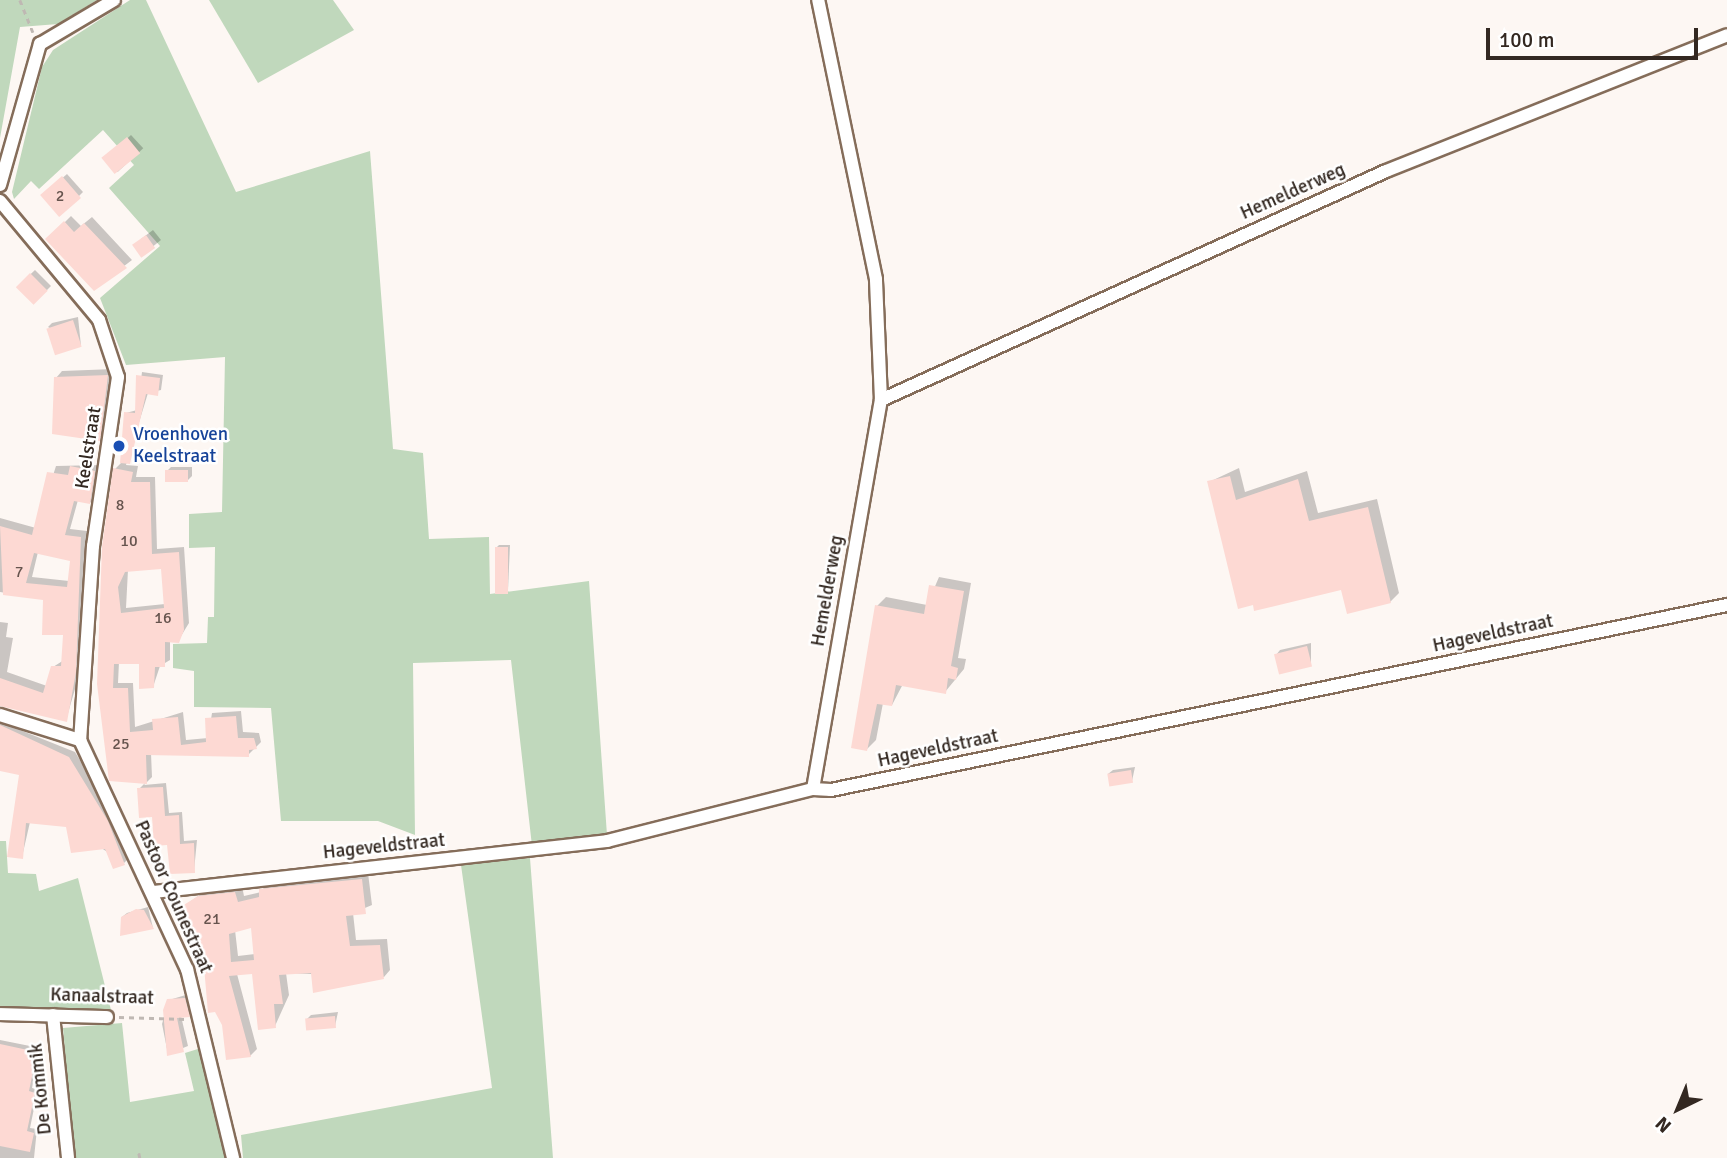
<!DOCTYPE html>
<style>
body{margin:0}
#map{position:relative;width:1727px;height:1158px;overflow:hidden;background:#fdf7f3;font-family:Signika,sans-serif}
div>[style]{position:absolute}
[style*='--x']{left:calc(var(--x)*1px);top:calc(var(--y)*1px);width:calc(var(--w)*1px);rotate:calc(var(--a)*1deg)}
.green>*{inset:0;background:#c0d8bc}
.shadow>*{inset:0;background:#0003;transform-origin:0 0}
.building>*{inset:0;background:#fdd9d3;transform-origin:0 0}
.path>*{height:2.5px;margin-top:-1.25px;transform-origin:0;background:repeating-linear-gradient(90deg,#bfb8b3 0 5px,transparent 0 10px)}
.roads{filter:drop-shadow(2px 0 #856d5a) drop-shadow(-2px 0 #856d5a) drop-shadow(0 2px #856d5a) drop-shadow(0 -2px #856d5a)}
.street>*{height:12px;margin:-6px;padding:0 6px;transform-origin:6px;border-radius:6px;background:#fff}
.dots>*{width:19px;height:19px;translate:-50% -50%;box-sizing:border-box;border:4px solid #fff;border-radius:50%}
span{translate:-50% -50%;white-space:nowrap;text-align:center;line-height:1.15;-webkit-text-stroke:5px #fff;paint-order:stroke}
.number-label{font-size:16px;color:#66544e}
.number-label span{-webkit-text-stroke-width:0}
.street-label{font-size:19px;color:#332821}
.transit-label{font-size:19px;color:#164399}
.left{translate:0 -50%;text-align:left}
.north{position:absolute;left:1643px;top:1074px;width:70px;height:70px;-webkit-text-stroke:5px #fff;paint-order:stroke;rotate:223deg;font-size:19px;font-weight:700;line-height:28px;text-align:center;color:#332821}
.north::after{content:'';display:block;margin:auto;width:24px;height:32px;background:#332821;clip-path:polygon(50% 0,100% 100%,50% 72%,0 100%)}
.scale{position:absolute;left:1486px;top:28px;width:212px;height:32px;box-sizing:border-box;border:4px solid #332821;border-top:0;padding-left:9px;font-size:21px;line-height:24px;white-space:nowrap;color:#332821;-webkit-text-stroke:5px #fff;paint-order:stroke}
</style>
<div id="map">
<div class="green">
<div style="clip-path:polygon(0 0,97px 0,58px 24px,20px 27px,0 138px)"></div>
<div style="clip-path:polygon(130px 0,146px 0,236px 192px,370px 151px,393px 449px,423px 453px,429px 539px,489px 537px,490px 594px,589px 581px,607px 835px,532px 846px,511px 660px,413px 663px,415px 835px,378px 821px,281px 821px,271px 708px,194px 707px,194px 671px,173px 668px,173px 644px,207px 643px,208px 617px,214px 617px,215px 547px,189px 548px,189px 514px,222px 512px,225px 357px,126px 365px,100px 298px,160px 246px,109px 188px,134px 165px,103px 130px,39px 189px,31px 181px,14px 199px,12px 192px,42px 67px,53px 50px)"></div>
<div style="clip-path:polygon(209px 0,333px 0,354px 30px,258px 83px)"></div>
<div style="clip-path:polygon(0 841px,6px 841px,8px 873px,36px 874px,39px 891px,78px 878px,112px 1014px,0 1007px)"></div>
<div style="clip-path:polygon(530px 858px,553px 1158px,243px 1158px,241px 1135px,492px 1088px,461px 865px)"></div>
<div style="clip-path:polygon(122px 1023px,130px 1102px,194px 1091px,185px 1053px,201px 1048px,225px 1158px,74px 1158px,63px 1028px)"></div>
</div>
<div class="shadow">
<div style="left:131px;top:135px;width:18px;height:35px;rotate:47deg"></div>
<div style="clip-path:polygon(67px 174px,83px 192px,79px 196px,43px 195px)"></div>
<div style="clip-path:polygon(71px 216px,81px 226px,92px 217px,132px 260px,94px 289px,48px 239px)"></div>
<div style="clip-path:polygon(153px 230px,161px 240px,141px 256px,141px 239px)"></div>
<div style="clip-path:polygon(35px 270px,51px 286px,47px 290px,18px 286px)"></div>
<div style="clip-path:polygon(78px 317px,81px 346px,48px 327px,52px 323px)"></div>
<div style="clip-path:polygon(114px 369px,106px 432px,99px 439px,56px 378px,62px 371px)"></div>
<div style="clip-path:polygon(evenodd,142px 372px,163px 375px,161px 390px,148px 393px,126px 465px,138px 466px,136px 477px,155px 477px,157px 549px,184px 547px,189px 623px,178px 641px,170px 641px,170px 660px,160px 666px,153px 687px,141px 663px,119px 662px,118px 683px,133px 683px,135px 727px,183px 712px,186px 740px,208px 738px,212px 713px,241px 711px,243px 732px,259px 733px,261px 742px,248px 755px,151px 753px,152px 777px,144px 785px,166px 783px,169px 813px,182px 812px,184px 841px,197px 840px,194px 871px,169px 843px,139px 789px,146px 782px,111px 779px,115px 469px,122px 462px,126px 413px,137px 410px,142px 372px,163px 567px,165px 604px,126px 608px,128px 570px,163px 567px)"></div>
<div style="clip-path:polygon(evenodd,101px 465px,96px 496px,90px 503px,78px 500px,70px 529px,87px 531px,82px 665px,66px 720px,0 700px,0 622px,8px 623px,6px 637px,13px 638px,7px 672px,47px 686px,53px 667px,64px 660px,65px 634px,45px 599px,0 592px,0 518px,36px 528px,56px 466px,101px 465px,38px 552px,72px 560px,69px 581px,32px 577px,38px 552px)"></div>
<div style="clip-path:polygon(171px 467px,192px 467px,192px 476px,188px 480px,167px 471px)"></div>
<div style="clip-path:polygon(1239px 468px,1245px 492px,1307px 471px,1318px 513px,1377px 499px,1399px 593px,1390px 602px,1343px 588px,1209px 482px)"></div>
<div style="clip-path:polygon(499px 545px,510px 545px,508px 590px,496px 548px)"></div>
<div style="clip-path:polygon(939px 577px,971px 583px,958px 658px,966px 659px,964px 669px,945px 692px,903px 684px,892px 705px,883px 703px,876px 740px,867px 749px,877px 606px,886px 597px,927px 605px)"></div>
<div style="clip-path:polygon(1311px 643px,1311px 665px,1276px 655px,1280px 650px)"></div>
<div style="clip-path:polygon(0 722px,75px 752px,113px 815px,129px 858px,124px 863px,68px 826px,30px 822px,22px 857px,21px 774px,0 769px)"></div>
<div style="clip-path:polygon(1135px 767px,1132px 781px,1108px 774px,1113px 770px)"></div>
<div style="clip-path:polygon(evenodd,368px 873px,372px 905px,353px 913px,356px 940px,387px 939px,390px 970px,384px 977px,286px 973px,289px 995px,275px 1026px,254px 973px,237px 974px,257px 1049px,250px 1056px,223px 1024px,205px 955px,181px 908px,207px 890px,242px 886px,244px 896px,261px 892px,267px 883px,368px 873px,253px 926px,255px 954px,238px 956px,235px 930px,253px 926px)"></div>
<div style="clip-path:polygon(148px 907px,153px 928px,122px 917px,127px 913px)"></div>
<div style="clip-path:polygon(189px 994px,193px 1011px,181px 1016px,188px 1046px,168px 1054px,162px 1024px,169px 1000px)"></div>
<div style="clip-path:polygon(338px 1012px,335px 1026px,307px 1019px,311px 1015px)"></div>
<div style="clip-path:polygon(0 1040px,40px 1048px,32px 1088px,38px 1089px,30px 1128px,37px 1129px,34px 1158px,0 1158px)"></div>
</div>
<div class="building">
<div style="left:127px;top:137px;width:21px;height:33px;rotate:51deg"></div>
<div style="left:62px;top:176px;width:29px;height:29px;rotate:49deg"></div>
<div style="clip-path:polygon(64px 221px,74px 232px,84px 223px,127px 268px,94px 291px,45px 239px)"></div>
<div style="left:146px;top:235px;width:16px;height:17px;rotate:55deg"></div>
<div style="left:30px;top:273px;width:25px;height:20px;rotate:45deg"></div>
<div style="left:73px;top:320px;width:28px;height:28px;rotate:72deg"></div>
<div style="clip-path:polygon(108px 375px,100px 441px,52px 434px,54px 377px)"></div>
<div style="clip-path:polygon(136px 375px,160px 378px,158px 396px,146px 394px,130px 464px,120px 463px,124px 412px,135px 413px)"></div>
<div style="clip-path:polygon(evenodd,70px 466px,95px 471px,90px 504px,74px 501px,65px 535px,81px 537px,76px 672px,67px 722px,0 706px,0 678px,43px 693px,51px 666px,61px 666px,63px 635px,42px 635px,43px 600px,3px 595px,0 526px,32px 535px,47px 472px,68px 475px,70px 466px,34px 553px,70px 561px,67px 587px,26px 583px,34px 553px)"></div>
<div style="clip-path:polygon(evenodd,113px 468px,133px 472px,131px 482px,150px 482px,152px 554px,179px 552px,184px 630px,179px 643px,165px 642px,165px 667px,155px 667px,154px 688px,139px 689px,139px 664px,114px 664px,113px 688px,128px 688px,130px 732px,153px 730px,152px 719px,178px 717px,181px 745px,206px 742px,205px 718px,236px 716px,238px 738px,254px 738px,257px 749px,249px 750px,249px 757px,146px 755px,147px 784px,109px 781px,97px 684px,102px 547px,113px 468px,161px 569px,164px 608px,121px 613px,118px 587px,125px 572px,161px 569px)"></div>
<div style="left:165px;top:470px;width:23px;height:12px"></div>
<div style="clip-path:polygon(1230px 476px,1236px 500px,1298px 479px,1309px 521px,1368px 507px,1391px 603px,1347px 614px,1341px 590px,1254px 611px,1253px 605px,1238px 609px,1207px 481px)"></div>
<div style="left:495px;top:547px;width:13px;height:47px"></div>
<div style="clip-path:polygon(929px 585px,964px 591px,951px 666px,958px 668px,956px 680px,948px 678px,946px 694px,896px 685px,892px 706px,877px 704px,867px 751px,851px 748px,875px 605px,924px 614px)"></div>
<div style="left:1307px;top:646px;width:21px;height:34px;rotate:76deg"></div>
<div style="clip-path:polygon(0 725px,69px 757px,108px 821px,125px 865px,113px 869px,105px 849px,71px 853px,66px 827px,26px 823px,23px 859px,7px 857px,19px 775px,0 771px)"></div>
<div style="left:1131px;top:770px;width:13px;height:24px;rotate:81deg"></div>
<div style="clip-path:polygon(163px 787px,165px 816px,179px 815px,180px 844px,194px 843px,195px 873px,170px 874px,167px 845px,154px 846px,152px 817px,139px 818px,137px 788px)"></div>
<div style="clip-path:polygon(evenodd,362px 879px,366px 914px,346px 916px,350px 946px,380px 945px,384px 979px,313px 993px,311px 973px,279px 975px,283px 1004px,274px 1004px,276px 1028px,258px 1030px,252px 974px,229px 976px,251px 1057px,226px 1060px,222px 1025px,215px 1012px,208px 1013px,203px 955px,192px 945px,179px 908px,198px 896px,235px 892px,238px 902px,259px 897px,259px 889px,362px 879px,251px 928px,254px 960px,231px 962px,229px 934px,251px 928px)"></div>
<div style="clip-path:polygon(136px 909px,144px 910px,154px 929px,120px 936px,121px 917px)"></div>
<div style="clip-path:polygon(185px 998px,190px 1017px,177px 1018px,184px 1052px,167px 1056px,163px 1010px,167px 999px)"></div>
<div style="left:335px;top:1016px;width:12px;height:30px;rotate:85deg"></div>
<div style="clip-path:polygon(0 1044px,37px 1052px,29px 1091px,35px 1093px,27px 1131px,34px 1133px,30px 1152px,0 1146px)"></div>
</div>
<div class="path">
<div style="--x:20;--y:0;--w:35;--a:68"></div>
<div style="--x:119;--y:1017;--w:67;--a:1.7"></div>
<div style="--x:139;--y:1153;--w:5;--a:79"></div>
</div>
<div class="roads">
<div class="street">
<div style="--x:0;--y:185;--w:147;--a:-74.2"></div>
<div style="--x:40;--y:44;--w:86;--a:-30.7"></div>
<div style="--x:0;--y:201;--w:155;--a:50.2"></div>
<div style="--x:99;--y:320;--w:60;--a:71.6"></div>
<div style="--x:118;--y:377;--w:171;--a:98.4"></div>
<div style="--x:93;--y:546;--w:194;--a:93.8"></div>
<div style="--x:881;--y:400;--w:554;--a:-24.39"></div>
<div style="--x:1386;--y:171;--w:367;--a:-21.7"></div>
<div style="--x:0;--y:715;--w:84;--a:17.4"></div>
<div style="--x:80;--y:740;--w:253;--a:65"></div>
<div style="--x:187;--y:969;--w:195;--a:76.3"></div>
<div style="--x:813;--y:789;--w:395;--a:-80.1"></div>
<div style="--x:881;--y:400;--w:121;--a:-92.4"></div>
<div style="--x:876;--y:279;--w:285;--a:-101.7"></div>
<div style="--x:153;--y:892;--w:457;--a:-6.4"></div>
<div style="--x:607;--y:841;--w:212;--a:-14.2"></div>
<div style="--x:813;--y:789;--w:18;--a:3"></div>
<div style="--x:831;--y:790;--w:915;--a:-11.67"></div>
<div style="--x:0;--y:1014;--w:107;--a:1.6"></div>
<div style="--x:53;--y:1015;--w:144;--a:84"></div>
</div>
</div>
<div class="dots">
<div style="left:119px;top:446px;background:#1a4fb4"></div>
</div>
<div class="number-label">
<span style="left:60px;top:196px">2</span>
<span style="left:120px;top:505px">8</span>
<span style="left:129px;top:541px">10</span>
<span style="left:19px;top:572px">7</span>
<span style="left:163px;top:618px">16</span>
<span style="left:121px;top:744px">25</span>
<span style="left:212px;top:919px">21</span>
</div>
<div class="street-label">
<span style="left:1293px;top:192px;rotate:-24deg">Hemelderweg</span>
<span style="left:89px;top:448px;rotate:-81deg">Keelstraat</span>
<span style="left:828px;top:591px;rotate:-80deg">Hemelderweg</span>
<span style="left:1493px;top:634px;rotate:-12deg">Hageveldstraat</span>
<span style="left:938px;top:749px;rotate:-12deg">Hageveldstraat</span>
<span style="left:384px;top:847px;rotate:-6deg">Hageveldstraat</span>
<span style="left:173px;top:897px;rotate:66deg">Pastoor Counestraat</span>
<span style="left:102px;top:997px;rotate:2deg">Kanaalstraat</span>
<span style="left:41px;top:1089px;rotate:-96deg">De Kommik</span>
</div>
<div class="transit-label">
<span class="left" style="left:133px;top:446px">Vroenhoven<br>Keelstraat</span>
</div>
<div class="north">N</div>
<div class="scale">100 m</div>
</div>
